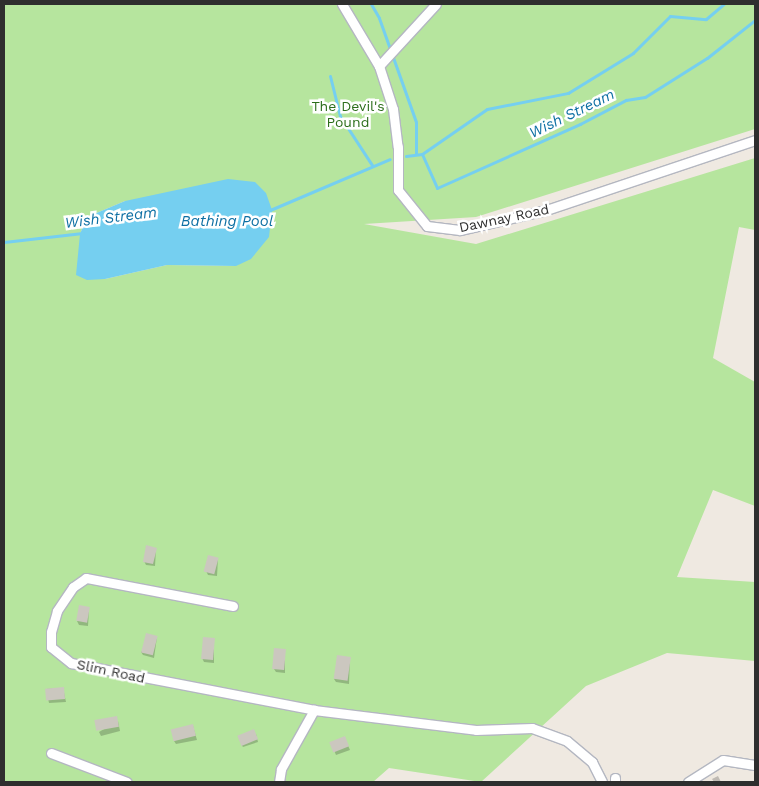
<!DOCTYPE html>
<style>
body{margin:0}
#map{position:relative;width:759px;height:786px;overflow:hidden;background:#efe9e1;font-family:"Work Sans",sans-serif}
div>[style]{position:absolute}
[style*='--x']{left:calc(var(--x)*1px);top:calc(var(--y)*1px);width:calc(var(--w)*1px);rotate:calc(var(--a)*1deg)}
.green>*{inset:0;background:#b6e59e}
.water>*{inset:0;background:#75cff0}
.shadow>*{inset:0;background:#0003}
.stream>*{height:3px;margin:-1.5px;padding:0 1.5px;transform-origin:1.5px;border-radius:1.5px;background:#75cff0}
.building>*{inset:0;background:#cbc7bf;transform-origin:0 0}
.roads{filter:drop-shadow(1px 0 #b4b7c1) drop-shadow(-1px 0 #b4b7c1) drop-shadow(0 1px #b4b7c1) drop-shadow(0 -1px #b4b7c1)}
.minor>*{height:9px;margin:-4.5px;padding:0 4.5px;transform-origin:4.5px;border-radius:4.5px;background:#fff}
span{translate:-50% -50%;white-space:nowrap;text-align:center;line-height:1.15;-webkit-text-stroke:5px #fff;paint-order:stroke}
.park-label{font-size:14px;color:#2c6e1b}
.street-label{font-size:14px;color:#2e2e2e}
.water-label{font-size:15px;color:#0d6fa3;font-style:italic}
.frame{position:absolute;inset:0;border:5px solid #2e2e2e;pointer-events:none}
</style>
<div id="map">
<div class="green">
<div style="clip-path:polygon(evenodd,4px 4px,755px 4px,755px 129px,476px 217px,364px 224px,476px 244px,755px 158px,755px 230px,739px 227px,713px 358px,755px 382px,755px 506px,713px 490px,677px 577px,755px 582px,755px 661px,667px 653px,586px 686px,481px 782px,389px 768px,373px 782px,4px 782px,4px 4px,125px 201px,236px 266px,167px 265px,105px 279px,80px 234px,87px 217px,125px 201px)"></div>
</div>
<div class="water">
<div style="clip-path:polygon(228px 179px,255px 182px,266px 193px,272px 210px,269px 237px,251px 259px,236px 266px,167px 265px,105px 279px,87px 280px,76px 275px,80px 234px,87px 217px,125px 201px)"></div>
</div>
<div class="shadow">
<div style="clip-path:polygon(156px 549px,155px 566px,146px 565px,144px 561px)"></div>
<div style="clip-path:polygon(218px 559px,217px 576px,208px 575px,206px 571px)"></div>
<div style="clip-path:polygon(89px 609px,88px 626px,79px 625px,77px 621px)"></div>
<div style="clip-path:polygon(157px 637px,154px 658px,143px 655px,141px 652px)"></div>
<div style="clip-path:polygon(214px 640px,214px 663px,204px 662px,202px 658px)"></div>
<div style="clip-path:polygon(285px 651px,285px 673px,276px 672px,274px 669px)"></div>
<div style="clip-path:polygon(350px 658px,349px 684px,336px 682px,334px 679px)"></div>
<div style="clip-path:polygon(63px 688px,66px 702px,49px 703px,46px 689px)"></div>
<div style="clip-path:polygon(118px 721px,120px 731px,101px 736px,99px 732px)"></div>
<div style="clip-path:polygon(193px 726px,197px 740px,176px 744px,174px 741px)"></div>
<div style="clip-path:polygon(256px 734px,258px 742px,243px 747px,241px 744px)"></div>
<div style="clip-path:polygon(346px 741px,350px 750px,336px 755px,331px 743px)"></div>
<div style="clip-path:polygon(718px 776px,721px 782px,714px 782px,712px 779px)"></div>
</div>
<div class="stream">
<div style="--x:371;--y:4;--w:16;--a:60"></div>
<div style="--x:379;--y:18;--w:110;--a:70.4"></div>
<div style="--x:416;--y:122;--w:32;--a:90"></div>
<div style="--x:330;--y:76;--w:41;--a:76"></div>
<div style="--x:340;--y:116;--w:59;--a:56.9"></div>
<div style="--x:422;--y:154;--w:37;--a:66"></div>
<div style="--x:437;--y:188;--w:157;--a:-24.1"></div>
<div style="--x:580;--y:124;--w:52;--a:-27.6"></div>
<div style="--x:626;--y:100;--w:19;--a:-9"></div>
<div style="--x:645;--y:97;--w:73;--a:-32.2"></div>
<div style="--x:707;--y:58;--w:61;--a:-38.4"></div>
<div style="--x:406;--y:156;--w:16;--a:-7"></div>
<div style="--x:422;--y:154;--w:79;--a:-34.7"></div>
<div style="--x:487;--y:109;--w:83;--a:-11.2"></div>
<div style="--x:568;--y:93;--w:76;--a:-31.6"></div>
<div style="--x:633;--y:53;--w:52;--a:-45"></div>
<div style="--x:670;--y:16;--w:36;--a:5"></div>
<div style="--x:706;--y:19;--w:23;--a:-40"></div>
<div style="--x:270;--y:210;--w:130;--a:-23"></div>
<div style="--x:4;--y:242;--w:79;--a:-6.6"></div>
</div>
<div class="building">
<div style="clip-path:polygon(146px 545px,157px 548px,153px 564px,143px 562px)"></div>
<div style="left:208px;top:555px;width:11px;height:17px;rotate:15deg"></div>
<div style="left:79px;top:605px;width:11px;height:16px;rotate:10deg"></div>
<div style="left:146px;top:633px;width:12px;height:20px;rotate:14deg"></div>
<div style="left:203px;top:637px;width:12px;height:22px;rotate:5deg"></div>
<div style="left:274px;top:648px;width:12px;height:21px;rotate:5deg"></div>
<div style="left:337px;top:655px;width:14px;height:24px;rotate:8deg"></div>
<div style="left:64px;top:687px;width:12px;height:19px;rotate:85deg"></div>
<div style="left:117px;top:716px;width:11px;height:23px;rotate:80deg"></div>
<div style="left:193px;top:724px;width:12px;height:23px;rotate:76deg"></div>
<div style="left:254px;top:729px;width:11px;height:18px;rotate:68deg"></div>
<div style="left:345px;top:736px;width:11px;height:17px;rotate:68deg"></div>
</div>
<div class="roads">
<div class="minor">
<div style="--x:342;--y:4;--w:72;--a:59.2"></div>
<div style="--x:379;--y:66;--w:45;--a:72"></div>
<div style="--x:393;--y:109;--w:38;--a:83"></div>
<div style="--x:398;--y:147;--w:43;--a:90"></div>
<div style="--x:398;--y:190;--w:46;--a:51.1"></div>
<div style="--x:427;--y:226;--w:33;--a:7"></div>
<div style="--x:460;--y:230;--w:88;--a:-13.1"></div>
<div style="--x:546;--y:210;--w:220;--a:-18.5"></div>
<div style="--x:379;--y:66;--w:84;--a:-47.4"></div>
<div style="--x:233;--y:606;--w:150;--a:-169.2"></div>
<div style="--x:86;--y:578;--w:16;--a:145"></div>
<div style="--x:73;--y:587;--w:29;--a:124"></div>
<div style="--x:57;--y:611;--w:22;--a:106"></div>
<div style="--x:51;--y:632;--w:15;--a:90"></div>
<div style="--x:51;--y:647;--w:26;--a:39"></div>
<div style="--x:71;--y:663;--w:248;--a:10.9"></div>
<div style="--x:314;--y:710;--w:163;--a:7"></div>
<div style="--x:476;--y:730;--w:56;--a:-2"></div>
<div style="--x:532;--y:728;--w:37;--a:20"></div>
<div style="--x:567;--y:741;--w:33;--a:40"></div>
<div style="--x:592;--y:762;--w:22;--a:63"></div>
<div style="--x:51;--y:753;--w:81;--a:20.9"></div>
<div style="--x:279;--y:782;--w:13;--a:-81"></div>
<div style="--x:281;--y:769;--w:68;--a:-60.8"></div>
<div style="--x:615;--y:782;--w:4;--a:-90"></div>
<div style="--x:688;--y:782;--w:41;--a:-32.2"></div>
<div style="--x:723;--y:760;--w:32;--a:9"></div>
</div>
</div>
<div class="park-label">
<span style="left:348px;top:114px">The Devil's<br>Pound</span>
</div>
<div class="street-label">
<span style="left:504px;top:218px;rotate:-12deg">Dawnay Road</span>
<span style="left:111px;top:671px;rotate:12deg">Slim Road</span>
</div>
<div class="water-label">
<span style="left:572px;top:114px;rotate:-26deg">Wish Stream</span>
<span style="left:111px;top:218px;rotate:-7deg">Wish Stream</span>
<span style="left:227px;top:222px">Bathing Pool</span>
</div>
<div class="frame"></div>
</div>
